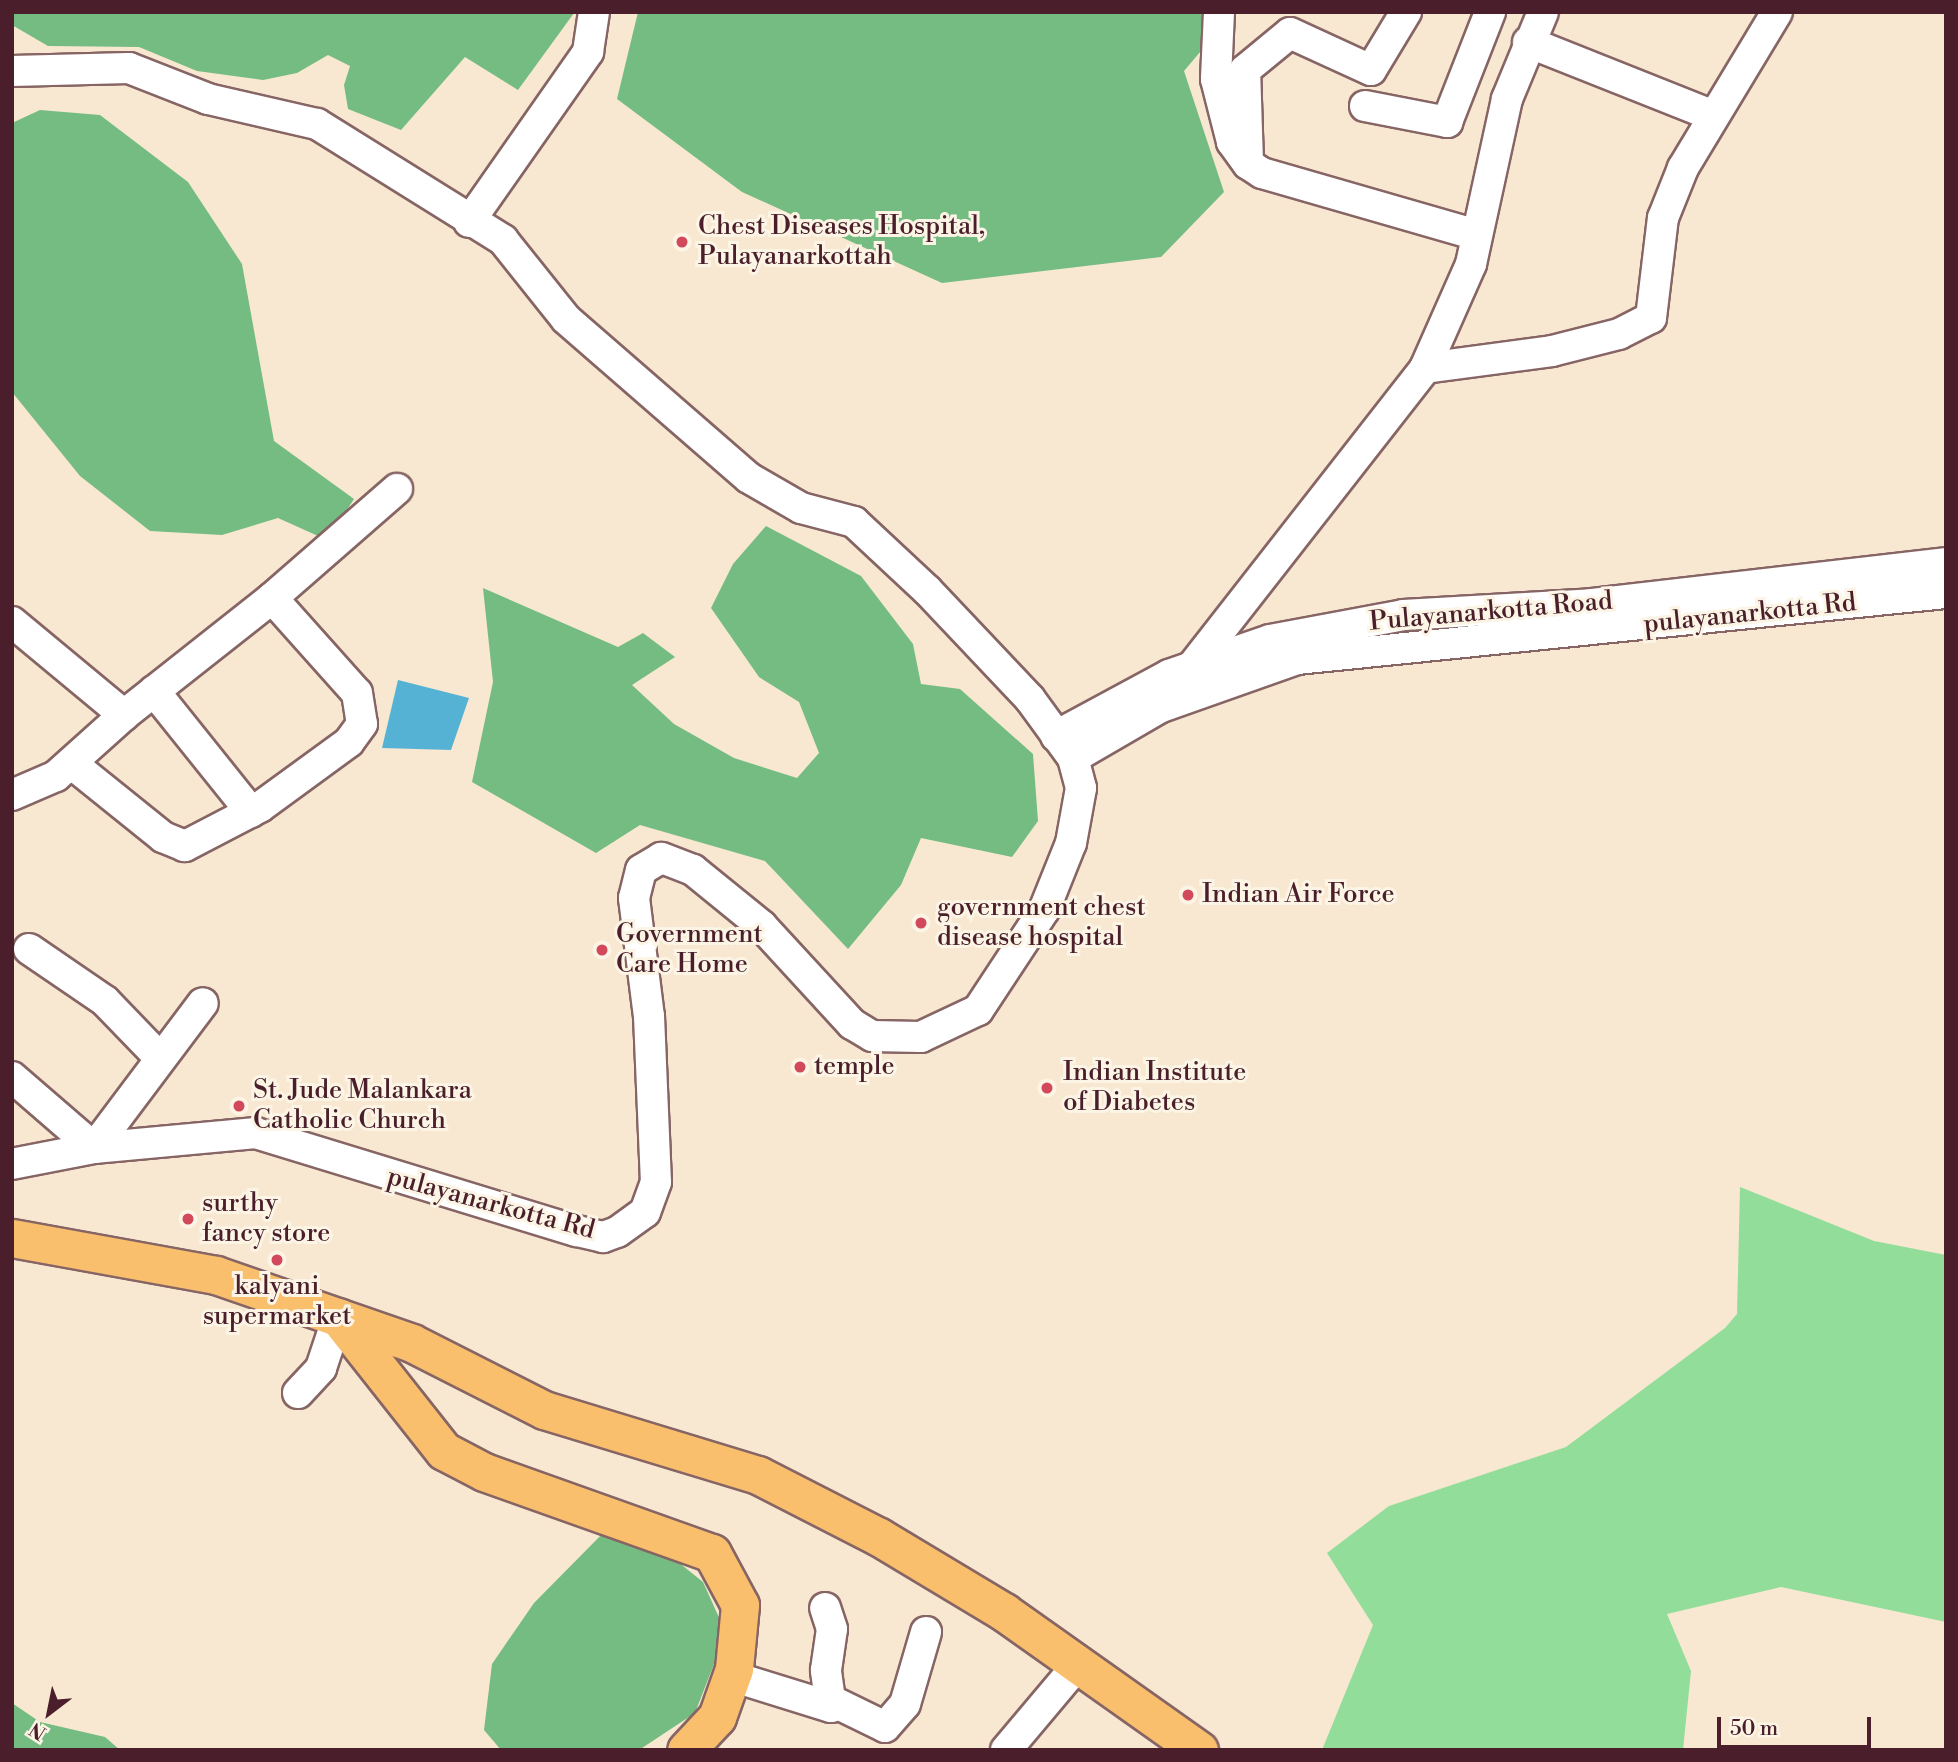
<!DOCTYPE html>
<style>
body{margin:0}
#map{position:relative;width:1958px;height:1762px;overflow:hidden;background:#f8e8d1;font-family:"Libre Bodoni",serif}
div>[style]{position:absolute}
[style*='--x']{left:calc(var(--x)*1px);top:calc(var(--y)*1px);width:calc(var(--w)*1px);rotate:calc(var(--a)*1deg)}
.green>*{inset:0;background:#91dd99}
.forest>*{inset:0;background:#74bc81}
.water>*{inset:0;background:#56b2d4}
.roads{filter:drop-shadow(2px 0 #876565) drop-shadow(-2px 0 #876565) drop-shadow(0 2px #876565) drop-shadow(0 -2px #876565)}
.minor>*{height:30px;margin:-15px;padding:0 15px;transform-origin:15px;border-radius:15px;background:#fff}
.major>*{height:37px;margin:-18.5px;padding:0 18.5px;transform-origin:18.5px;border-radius:18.5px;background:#f9bf6d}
.dots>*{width:19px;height:19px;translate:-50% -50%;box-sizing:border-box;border:4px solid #fcf5e5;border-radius:50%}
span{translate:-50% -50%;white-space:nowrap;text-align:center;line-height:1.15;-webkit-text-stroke:6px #fcf5e5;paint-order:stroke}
.poi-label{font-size:26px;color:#4a1f2b}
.left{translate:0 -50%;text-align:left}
.street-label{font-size:26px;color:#4a1f2b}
.frame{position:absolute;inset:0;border:14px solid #4a1f2b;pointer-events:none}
.north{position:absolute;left:14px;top:1678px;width:70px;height:70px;-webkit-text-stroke:5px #fcf5e5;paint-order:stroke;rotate:212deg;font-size:19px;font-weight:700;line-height:28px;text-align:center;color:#4a1f2b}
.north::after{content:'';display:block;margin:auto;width:24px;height:32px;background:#4a1f2b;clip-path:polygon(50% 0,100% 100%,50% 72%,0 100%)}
.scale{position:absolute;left:1717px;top:1717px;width:154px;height:32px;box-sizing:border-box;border:4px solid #4a1f2b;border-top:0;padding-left:9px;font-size:21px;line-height:24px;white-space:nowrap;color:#4a1f2b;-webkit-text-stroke:5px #fcf5e5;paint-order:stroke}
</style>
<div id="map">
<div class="green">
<div style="clip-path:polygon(1740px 1187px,1874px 1241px,1946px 1255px,1946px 1622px,1781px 1587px,1667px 1614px,1691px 1671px,1683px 1750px,1322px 1750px,1373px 1625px,1327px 1553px,1389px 1506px,1566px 1447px,1725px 1328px,1737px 1314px)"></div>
</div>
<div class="forest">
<div style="clip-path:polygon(12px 12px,574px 12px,574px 13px,518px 90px,465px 57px,401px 130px,348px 109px,344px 85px,350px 66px,328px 55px,297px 73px,263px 80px,197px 71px,139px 47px,48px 46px,12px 25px)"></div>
<div style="clip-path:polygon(638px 12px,1234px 12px,1184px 71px,1224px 192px,1161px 257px,942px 283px,742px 192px,617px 99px)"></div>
<div style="clip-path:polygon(40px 110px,100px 115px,188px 182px,242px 264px,274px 441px,354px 499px,327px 540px,278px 518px,222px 535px,150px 531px,80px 476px,12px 392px,12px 123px)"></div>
<div style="clip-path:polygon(766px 526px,861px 576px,913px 644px,921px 684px,960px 689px,1033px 754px,1038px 821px,1012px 857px,921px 838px,901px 885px,848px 949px,765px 861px,640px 825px,596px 853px,472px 782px,493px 682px,483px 588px,618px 647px,643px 633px,675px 657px,632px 685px,674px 724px,734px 758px,797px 778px,819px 753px,799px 702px,759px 677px,711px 608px,733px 564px)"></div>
<div style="clip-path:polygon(613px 1523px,653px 1542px,703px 1582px,726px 1633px,695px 1713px,639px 1750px,501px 1750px,484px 1730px,492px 1664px,534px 1603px)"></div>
<div style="clip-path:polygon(12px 1703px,40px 1722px,105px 1737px,120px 1750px,12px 1750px)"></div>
</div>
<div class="water">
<div style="clip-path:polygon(398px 680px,469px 698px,451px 750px,382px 748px)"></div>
</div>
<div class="roads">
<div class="minor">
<div style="--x:1219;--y:12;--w:67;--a:92.6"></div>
<div style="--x:1216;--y:79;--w:65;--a:75.7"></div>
<div style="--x:1232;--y:142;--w:27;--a:54"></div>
<div style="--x:1248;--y:164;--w:17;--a:33"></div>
<div style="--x:1262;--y:173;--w:221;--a:16.1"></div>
<div style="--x:1528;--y:42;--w:197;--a:21.7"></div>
<div style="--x:12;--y:71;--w:117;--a:-1.5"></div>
<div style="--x:129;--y:68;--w:85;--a:21.4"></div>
<div style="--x:208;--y:99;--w:112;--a:12.9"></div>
<div style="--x:317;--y:124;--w:219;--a:31.9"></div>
<div style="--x:503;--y:240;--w:101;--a:51.4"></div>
<div style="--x:566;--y:319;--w:242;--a:41"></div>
<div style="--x:749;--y:478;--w:60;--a:30"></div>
<div style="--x:801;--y:508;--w:55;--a:14.8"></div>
<div style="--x:854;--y:522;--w:100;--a:43"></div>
<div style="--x:927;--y:590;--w:150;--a:46.6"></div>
<div style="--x:1030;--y:699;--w:73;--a:53.9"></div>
<div style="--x:1073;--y:758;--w:31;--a:75"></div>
<div style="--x:1081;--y:788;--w:56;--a:100.3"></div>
<div style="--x:1071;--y:843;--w:72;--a:111.9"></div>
<div style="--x:1044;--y:910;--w:120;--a:123.4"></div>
<div style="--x:978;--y:1010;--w:63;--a:154.7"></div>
<div style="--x:921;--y:1037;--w:49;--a:-178.8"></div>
<div style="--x:872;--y:1036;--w:23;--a:-149"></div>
<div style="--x:852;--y:1024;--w:133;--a:-132.6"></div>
<div style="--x:762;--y:926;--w:89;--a:-140.9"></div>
<div style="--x:693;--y:870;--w:34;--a:-159"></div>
<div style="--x:661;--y:858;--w:23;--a:149"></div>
<div style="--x:641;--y:870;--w:29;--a:104"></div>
<div style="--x:634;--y:898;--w:119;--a:82.8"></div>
<div style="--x:649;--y:1016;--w:166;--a:87.6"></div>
<div style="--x:656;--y:1182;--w:32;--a:110"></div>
<div style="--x:645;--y:1212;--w:34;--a:144"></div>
<div style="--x:617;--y:1232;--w:15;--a:160"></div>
<div style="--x:603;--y:1237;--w:28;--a:-167"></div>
<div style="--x:576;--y:1231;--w:335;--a:-163"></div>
<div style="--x:256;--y:1133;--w:163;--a:174.7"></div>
<div style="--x:94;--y:1148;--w:84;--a:169"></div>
<div style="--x:1365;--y:106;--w:84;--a:11"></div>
<div style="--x:1447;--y:122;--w:118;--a:-68.6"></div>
<div style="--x:1248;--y:163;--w:93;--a:-91.8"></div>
<div style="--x:1245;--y:70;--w:58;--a:-39.4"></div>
<div style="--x:1290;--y:33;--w:89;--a:24.6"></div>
<div style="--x:1371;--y:70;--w:68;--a:-58.9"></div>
<div style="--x:469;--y:222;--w:208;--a:-55"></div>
<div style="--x:588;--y:52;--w:40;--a:-81.5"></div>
<div style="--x:1425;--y:368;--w:128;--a:-7.6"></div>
<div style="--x:1552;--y:351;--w:69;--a:-14.2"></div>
<div style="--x:1619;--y:334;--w:36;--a:-27"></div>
<div style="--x:1651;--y:318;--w:101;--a:-83.2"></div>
<div style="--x:1663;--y:218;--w:54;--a:-68.2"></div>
<div style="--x:1683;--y:168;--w:182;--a:-58.9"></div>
<div style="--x:272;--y:598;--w:166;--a:-41.1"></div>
<div style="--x:12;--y:622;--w:146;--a:39.7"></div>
<div style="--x:1191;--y:668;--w:380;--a:-52"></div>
<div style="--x:1425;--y:368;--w:114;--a:-66.1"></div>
<div style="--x:1471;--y:264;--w:169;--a:-77.7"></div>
<div style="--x:1507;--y:99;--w:94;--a:-67.5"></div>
<div style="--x:154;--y:691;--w:155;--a:51.3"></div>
<div style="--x:1056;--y:736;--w:128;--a:-28.4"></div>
<div style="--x:1169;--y:675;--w:107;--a:-19.1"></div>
<div style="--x:1270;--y:640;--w:135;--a:-10.6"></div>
<div style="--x:1403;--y:615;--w:189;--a:-3.3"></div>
<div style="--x:1592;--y:604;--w:356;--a:-6.6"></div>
<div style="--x:1073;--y:758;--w:102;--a:-30.1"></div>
<div style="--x:1161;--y:707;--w:144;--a:-19.4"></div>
<div style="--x:1297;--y:659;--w:652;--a:-5.81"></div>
<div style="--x:12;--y:795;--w:48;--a:-23.4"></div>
<div style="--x:56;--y:776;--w:91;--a:-41.9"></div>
<div style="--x:124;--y:715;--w:189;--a:-38.3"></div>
<div style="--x:272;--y:598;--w:127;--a:48.2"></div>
<div style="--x:357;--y:693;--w:31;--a:81"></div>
<div style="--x:362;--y:724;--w:22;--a:126"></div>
<div style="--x:349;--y:742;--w:110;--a:143.9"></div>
<div style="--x:260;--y:807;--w:85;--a:152.5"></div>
<div style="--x:185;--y:846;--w:24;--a:-158"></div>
<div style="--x:163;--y:837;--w:118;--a:-141.2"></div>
<div style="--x:29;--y:949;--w:92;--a:34.4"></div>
<div style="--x:105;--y:1001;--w:79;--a:46"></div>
<div style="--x:12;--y:1077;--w:108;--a:40.9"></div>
<div style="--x:94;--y:1148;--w:181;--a:-53.1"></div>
<div style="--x:298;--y:1393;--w:34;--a:-47"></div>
<div style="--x:321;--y:1368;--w:54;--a:-71.6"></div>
<div style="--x:731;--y:1676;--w:105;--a:17.2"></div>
<div style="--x:831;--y:1707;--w:37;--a:-98"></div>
<div style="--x:826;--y:1670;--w:41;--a:-81.7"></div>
<div style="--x:832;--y:1629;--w:22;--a:-108"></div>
<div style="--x:830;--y:1700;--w:61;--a:26.1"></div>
<div style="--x:885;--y:1727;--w:30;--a:-49"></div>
<div style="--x:905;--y:1704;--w:75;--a:-73.7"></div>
<div style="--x:1006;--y:1750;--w:109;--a:-49.9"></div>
</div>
<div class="major">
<div style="--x:12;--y:1238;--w:207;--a:10.3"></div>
<div style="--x:216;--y:1275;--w:207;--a:19.1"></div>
<div style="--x:412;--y:1343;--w:148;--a:26.9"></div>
<div style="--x:544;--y:1410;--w:224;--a:16.9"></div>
<div style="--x:758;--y:1475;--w:136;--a:27.1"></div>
<div style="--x:879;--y:1537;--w:146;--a:31"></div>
<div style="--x:1004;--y:1612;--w:239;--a:35.3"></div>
<div style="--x:338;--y:1317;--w:171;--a:51.7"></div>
<div style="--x:444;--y:1451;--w:45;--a:27.7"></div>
<div style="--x:484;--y:1472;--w:242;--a:19.6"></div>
<div style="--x:712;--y:1553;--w:59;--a:61.7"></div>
<div style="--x:740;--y:1605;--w:64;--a:95.4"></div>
<div style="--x:734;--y:1669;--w:51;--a:109.5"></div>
<div style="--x:717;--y:1717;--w:45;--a:133.2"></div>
</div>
</div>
<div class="dots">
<div style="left:682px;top:242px;background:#d1495b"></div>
<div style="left:1188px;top:895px;background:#d1495b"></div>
<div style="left:921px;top:923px;background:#d1495b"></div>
<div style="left:602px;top:950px;background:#d1495b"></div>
<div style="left:800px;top:1067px;background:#d1495b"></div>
<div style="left:1047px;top:1088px;background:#d1495b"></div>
<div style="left:239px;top:1106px;background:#d1495b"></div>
<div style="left:188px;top:1219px;background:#d1495b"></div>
<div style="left:277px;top:1260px;background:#d1495b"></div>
</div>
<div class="poi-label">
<span class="left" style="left:698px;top:242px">Chest Diseases Hospital,<br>Pulayanarkottah</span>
<span class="left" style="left:1202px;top:895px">Indian Air Force</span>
<span class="left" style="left:937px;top:923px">government chest<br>disease hospital</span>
<span class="left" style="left:616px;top:950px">Government<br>Care Home</span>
<span class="left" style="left:814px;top:1067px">temple</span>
<span class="left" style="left:1063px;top:1088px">Indian Institute<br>of Diabetes</span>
<span class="left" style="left:253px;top:1106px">St. Jude Malankara<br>Catholic Church</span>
<span class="left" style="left:202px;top:1219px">surthy<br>fancy store</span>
<span style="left:277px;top:1302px">kalyani<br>supermarket</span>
</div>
<div class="street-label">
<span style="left:1491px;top:612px;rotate:-5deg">Pulayanarkotta Road</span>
<span style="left:1750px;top:614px;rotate:-6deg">pulayanarkotta Rd</span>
<span style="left:491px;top:1204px;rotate:15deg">pulayanarkotta Rd</span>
</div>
<div class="frame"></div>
<div class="north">N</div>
<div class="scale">50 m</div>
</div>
